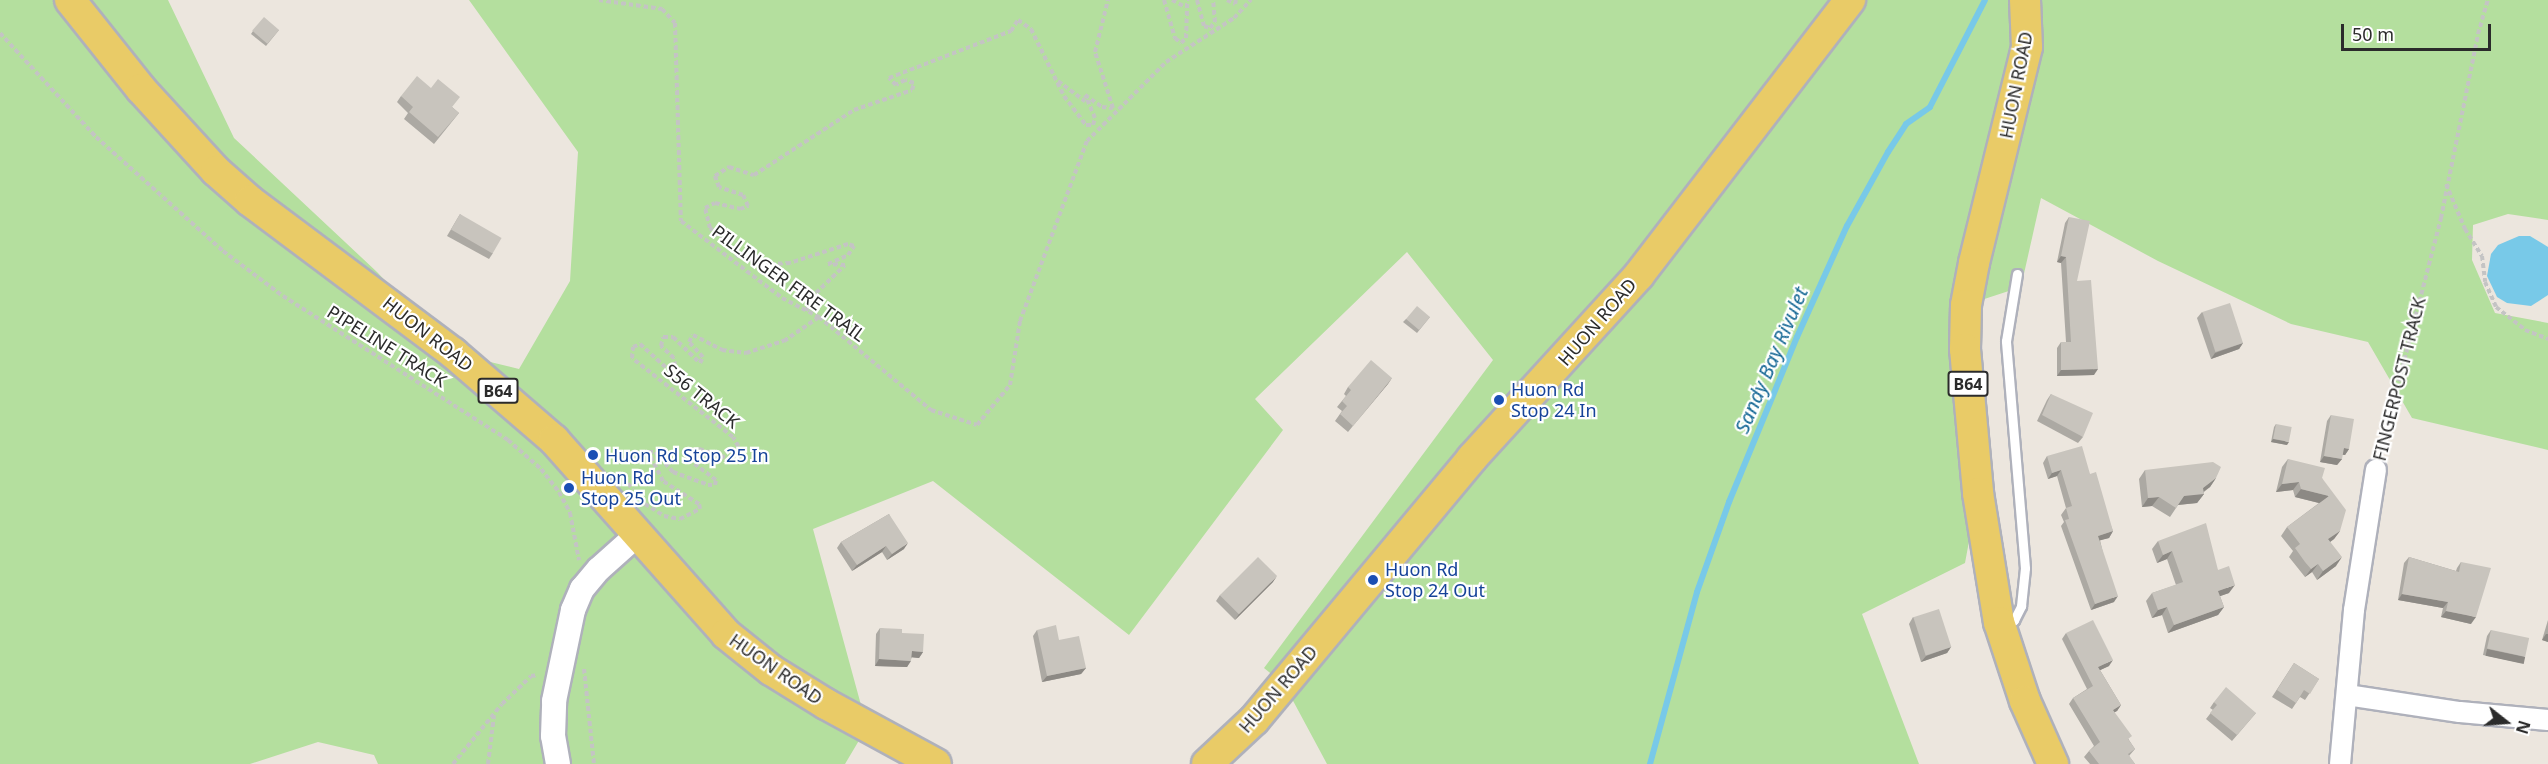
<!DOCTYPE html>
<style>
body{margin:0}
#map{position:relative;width:2548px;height:764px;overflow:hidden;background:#ece6de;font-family:"Noto Sans",sans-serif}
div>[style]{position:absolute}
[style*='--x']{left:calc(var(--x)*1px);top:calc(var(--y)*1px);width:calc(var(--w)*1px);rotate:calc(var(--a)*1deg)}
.green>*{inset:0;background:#b4df9e}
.water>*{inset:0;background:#78c9e8}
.stream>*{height:6px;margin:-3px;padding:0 3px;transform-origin:3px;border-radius:3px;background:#78c9e8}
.path>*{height:4px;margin-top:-2px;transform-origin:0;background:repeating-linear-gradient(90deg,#c4c4c4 0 4.5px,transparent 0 7.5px)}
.roads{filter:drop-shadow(2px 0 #afb1bb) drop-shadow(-2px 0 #afb1bb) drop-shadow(0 2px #afb1bb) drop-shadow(0 -2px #afb1bb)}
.service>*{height:9px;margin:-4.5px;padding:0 4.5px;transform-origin:4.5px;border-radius:4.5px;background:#fff}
.minor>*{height:20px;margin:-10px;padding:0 10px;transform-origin:10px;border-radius:10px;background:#fff}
.tertiary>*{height:24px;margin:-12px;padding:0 12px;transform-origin:12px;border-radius:12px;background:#fff}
.primary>*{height:30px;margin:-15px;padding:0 15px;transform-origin:15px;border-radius:15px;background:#e9cb67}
.wall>*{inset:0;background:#aca9a3}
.shaded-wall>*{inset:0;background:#8c8984;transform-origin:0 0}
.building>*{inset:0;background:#c8c4bd;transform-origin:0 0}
.dots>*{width:16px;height:16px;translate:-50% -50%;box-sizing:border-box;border:3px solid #fff;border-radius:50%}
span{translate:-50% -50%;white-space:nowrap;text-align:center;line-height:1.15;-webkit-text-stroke:4.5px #fff;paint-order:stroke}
.shield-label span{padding:2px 4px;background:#fff;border:2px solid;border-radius:4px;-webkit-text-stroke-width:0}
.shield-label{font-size:16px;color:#2b2b2b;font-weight:700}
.street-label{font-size:18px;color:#2b2b2b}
.transit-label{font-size:18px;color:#164399}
.left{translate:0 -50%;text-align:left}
.water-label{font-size:20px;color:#166895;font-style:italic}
.north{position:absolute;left:2476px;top:692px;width:60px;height:60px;-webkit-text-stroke:4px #fff;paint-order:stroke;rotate:107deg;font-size:16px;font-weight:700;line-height:24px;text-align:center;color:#2b2b2b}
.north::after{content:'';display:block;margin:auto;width:21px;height:27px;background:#2b2b2b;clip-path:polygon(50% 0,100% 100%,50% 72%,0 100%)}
.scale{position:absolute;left:2341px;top:24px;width:150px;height:27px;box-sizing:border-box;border:3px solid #2b2b2b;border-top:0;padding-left:8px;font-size:18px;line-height:21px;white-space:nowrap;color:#2b2b2b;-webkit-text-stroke:4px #fff;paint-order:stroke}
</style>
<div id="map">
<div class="green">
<div style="clip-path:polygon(0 0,168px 0,234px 138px,377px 272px,453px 353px,519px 369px,570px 281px,578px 152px,469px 0,2548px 0,2548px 220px,2508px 214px,2473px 225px,2472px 260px,2495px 313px,2548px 323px,2548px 450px,2412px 418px,2368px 342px,2291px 324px,2158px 261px,2041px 198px,2021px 287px,1966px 305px,1978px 493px,1965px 563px,1862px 614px,1919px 764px,1327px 764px,1284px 684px,1264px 668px,1493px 360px,1407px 252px,1255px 399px,1283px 430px,1129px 635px,933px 481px,813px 529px,867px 727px,845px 764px,378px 764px,374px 755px,318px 742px,250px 764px,0 764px)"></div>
</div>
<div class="water">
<div style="clip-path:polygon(2519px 236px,2530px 236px,2548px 247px,2548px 295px,2531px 306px,2507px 303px,2497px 297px,2487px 276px,2491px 254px,2498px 245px)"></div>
</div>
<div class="stream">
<div style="--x:1650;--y:764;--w:178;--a:-74.7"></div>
<div style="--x:1697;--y:592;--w:96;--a:-70.4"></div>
<div style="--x:1729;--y:502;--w:178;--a:-67.6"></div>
<div style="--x:1797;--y:337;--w:122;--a:-65.8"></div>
<div style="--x:1847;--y:226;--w:85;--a:-61"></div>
<div style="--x:1888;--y:152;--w:33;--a:-57"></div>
<div style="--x:1906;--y:124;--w:29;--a:-35"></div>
<div style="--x:1930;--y:107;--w:120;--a:-62.8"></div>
</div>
<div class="path">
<div style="--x:599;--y:0;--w:64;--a:8.1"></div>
<div style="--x:662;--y:9;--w:19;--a:47"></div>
<div style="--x:675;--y:23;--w:198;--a:88.3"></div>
<div style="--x:681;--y:221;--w:127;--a:37.3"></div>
<div style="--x:782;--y:298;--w:42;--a:27.2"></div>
<div style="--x:819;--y:317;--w:146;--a:39.7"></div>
<div style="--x:931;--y:410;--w:48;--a:18.1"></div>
<div style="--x:977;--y:425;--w:52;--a:-50.5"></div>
<div style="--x:1010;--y:385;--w:65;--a:-81.1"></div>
<div style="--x:1020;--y:321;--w:192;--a:-69.6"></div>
<div style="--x:1087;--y:141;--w:112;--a:-45"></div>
<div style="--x:1166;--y:62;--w:81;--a:-32.9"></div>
<div style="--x:1234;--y:18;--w:25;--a:-47"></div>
<div style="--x:1164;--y:0;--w:40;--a:74"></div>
<div style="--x:1175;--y:38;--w:8;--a:40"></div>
<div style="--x:1181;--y:43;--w:7;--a:-45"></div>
<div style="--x:1186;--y:38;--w:38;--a:-88"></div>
<div style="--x:1172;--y:0;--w:15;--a:28"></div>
<div style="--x:1197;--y:0;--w:27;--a:75"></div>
<div style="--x:1204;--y:26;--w:6;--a:18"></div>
<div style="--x:1210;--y:28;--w:8;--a:-50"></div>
<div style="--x:1215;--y:22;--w:22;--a:-95"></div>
<div style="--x:1227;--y:0;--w:9;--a:27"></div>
<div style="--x:1235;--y:4;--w:4;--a:-76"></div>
<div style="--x:0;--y:33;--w:142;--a:47.3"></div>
<div style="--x:96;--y:137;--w:171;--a:41.9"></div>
<div style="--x:223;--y:251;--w:75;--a:36.9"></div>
<div style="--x:283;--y:296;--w:267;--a:32.6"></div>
<div style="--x:508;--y:440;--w:44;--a:41.3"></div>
<div style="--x:541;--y:469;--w:29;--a:52"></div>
<div style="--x:559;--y:492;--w:24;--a:62"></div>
<div style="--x:570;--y:513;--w:48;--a:79.2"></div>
<div style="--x:1058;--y:81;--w:34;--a:37"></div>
<div style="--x:2446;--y:184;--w:49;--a:67.1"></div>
<div style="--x:2465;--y:229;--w:32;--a:58"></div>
<div style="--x:2482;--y:256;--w:26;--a:83"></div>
<div style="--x:2485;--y:282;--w:27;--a:66"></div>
<div style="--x:2496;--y:307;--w:37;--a:38"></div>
<div style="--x:2525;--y:330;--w:25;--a:21"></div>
<div style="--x:806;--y:311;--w:21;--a:-61"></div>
<div style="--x:816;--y:293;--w:40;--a:-44"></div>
<div style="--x:845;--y:265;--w:17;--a:-177"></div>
<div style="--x:828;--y:264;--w:22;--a:-24"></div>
<div style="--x:848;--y:255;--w:11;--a:-56"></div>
<div style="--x:854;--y:246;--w:6;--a:-162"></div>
<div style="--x:848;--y:244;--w:61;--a:161.9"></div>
<div style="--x:790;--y:263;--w:22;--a:177"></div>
<div style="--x:768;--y:264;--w:30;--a:-166"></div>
<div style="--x:739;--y:257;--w:41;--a:-135"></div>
<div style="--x:710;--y:228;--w:21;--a:-104"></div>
<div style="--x:705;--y:208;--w:11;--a:-27"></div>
<div style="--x:715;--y:203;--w:26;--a:13"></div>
<div style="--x:740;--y:209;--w:9;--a:-21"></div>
<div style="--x:748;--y:206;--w:12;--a:-114"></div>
<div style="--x:743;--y:195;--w:25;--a:-162"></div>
<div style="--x:719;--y:187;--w:12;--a:-110"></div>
<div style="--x:715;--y:176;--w:17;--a:-33"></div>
<div style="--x:729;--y:167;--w:26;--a:18"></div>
<div style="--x:754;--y:175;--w:119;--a:-33"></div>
<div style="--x:854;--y:110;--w:61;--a:-19"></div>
<div style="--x:912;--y:90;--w:7;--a:-74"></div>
<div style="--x:914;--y:83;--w:9;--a:-162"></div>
<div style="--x:905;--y:80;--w:10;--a:151"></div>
<div style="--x:896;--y:85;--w:10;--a:-135"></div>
<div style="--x:889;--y:78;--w:131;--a:-21.1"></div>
<div style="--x:1011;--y:31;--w:13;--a:-58"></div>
<div style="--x:1018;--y:20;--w:16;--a:35"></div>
<div style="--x:1031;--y:29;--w:75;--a:63.8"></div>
<div style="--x:1064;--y:96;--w:36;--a:53"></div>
<div style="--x:1086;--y:125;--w:7;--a:0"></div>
<div style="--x:1093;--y:125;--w:7;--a:-74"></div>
<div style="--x:1095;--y:118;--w:25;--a:-113"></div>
<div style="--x:1085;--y:95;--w:21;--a:35"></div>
<div style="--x:1102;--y:107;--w:11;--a:5"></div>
<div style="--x:1113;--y:108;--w:59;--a:-107.8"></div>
<div style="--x:1095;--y:52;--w:54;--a:-76"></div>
<div style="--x:2380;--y:454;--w:244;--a:-75.5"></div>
<div style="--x:2441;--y:218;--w:188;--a:-78.6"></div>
<div style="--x:2478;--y:34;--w:35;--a:-74"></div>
<div style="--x:618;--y:472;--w:23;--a:49"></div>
<div style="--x:645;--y:504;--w:22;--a:32"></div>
<div style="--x:664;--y:516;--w:16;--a:11"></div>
<div style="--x:680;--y:519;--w:22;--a:-27"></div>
<div style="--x:700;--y:509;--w:5;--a:-101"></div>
<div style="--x:699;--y:504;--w:43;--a:-147.4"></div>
<div style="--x:663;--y:481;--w:33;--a:-117"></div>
<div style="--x:648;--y:452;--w:7;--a:0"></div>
<div style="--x:655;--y:452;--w:27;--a:48"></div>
<div style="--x:673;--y:472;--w:37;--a:20"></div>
<div style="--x:708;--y:485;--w:7;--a:0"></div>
<div style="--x:715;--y:485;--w:5;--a:-79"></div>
<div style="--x:716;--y:480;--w:35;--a:-143"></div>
<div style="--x:688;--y:459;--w:6;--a:-72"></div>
<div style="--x:690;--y:453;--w:10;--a:-24"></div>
<div style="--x:699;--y:449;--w:42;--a:18"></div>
<div style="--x:739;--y:462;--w:9;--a:-72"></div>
<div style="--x:742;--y:453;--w:18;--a:-119"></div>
<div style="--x:733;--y:437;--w:128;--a:-142"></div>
<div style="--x:632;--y:358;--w:11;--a:-85"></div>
<div style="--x:633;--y:347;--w:8;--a:-23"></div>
<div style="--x:640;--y:344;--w:38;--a:42"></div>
<div style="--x:668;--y:369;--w:8;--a:-23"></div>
<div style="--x:675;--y:366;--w:8;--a:-97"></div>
<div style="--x:674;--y:358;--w:18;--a:-137"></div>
<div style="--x:661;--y:346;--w:9;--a:-77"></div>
<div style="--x:663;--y:337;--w:10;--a:0"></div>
<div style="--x:673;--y:337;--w:37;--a:44"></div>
<div style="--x:700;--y:363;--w:7;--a:-63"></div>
<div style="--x:703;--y:357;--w:21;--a:-133"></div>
<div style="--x:689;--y:342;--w:8;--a:-60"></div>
<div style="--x:693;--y:335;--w:33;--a:27"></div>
<div style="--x:722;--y:350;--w:24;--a:7"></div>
<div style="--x:746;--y:353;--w:40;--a:-18"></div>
<div style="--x:784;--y:341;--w:42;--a:-34.4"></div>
<div style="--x:584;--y:669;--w:96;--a:84"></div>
<div style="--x:453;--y:764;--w:77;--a:-50.8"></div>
<div style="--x:502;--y:704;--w:40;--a:-44"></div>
<div style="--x:531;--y:676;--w:7;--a:-8"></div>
<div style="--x:488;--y:764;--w:49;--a:-83"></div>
</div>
<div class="roads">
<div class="service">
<div style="--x:2006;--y:627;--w:11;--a:-41"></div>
<div style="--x:2014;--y:620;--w:16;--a:-63"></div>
<div style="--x:2021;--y:606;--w:38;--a:-84"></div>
<div style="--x:2025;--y:568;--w:228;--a:-94.8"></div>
<div style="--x:2006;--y:341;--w:68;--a:-80.7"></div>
</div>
<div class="minor">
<div style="--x:2347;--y:695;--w:114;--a:8.6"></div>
<div style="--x:2460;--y:712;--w:88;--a:5.2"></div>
<div style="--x:2340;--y:764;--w:155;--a:-84.8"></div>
<div style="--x:2354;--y:610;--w:142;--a:-81.1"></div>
</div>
<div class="tertiary">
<div style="--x:558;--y:764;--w:28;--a:-100"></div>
<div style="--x:553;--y:736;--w:35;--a:-88"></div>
<div style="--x:554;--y:701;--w:93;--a:-78.2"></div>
<div style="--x:573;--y:610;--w:23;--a:-67"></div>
<div style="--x:582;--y:589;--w:26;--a:-50"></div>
<div style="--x:599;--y:569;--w:51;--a:-41.8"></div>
</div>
<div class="primary">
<div style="--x:70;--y:0;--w:114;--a:51.4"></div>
<div style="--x:141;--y:89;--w:111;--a:47.6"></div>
<div style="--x:216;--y:171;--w:45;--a:41.4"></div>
<div style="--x:250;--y:201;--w:254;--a:36.8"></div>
<div style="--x:453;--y:353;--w:133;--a:40.7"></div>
<div style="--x:554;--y:440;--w:259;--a:48.4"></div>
<div style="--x:726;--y:634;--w:58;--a:38.7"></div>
<div style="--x:771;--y:670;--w:65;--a:31.7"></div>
<div style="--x:826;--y:704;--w:125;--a:28.6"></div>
<div style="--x:2025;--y:0;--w:47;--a:87.6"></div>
<div style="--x:2027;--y:47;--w:222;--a:103.8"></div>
<div style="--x:1974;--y:263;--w:43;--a:100.8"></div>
<div style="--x:1966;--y:305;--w:44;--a:91.3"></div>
<div style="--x:1965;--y:349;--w:145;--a:84.8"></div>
<div style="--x:1978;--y:493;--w:131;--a:80.8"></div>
<div style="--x:1999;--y:622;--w:83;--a:71.8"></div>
<div style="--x:2025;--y:701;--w:69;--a:66"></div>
<div style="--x:1207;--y:764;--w:64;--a:-43.1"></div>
<div style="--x:1254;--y:720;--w:341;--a:-50.2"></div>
<div style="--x:1472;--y:458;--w:248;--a:-47.6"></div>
<div style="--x:1639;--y:275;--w:347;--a:-52.5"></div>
</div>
</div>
<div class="wall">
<div style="clip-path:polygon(279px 30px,266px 46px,251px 34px,253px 31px)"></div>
<div style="clip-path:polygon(401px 96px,452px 107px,459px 113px,434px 144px,404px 119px,408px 113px,397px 102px)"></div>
<div style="clip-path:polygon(460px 214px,493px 253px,489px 259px,447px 236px)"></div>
<div style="clip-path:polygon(2069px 217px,2077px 281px,2094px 375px,2057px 376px,2057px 348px,2061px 342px,2066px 342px,2061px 263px,2057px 262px,2065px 223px)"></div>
<div style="clip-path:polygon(2202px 312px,2243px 343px,2239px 349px,2211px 359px,2197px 318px)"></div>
<div style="clip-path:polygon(1430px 317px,1417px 333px,1403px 322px,1406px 319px)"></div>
<div style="clip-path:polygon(1392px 378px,1348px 432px,1335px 421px,1342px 411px,1337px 407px,1346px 396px,1344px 394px,1348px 387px)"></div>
<div style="clip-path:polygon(2051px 394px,2083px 437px,2078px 443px,2037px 421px,2047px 400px)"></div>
<div style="clip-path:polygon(2331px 415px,2349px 449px,2345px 455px,2342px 455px,2342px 459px,2337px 465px,2320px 462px,2327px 421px)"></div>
<div style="clip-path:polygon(2276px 424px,2287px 445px,2271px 442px,2274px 427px)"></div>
<div style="clip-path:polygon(2047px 456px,2090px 474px,2113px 531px,2109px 538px,2100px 540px,2114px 602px,2091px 610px,2061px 526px,2064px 522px,2061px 515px,2066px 508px,2057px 476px,2048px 479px,2043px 463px)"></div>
<div style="clip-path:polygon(2288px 459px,2322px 478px,2340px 531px,2334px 539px,2330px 542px,2336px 566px,2317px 580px,2312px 572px,2305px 577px,2289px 557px,2293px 551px,2281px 536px,2287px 527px,2319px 503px,2295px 497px,2293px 490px,2276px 492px,2282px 467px)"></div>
<div style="clip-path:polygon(2145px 470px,2216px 478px,2210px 487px,2204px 492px,2204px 494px,2197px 503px,2178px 505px,2170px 517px,2152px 506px,2142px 507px,2139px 479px)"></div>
<div style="clip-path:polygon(889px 514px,904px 549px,887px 560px,882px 552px,852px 571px,837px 548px,841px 542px)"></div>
<div style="clip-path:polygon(2158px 541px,2218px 570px,2229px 593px,2220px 596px,2224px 607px,2218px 615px,2168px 633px,2162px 615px,2152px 618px,2146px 601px,2152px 593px,2176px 585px,2167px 559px,2157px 563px,2152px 549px)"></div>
<div style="clip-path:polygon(2409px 557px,2456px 571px,2457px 568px,2461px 562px,2471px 624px,2441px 617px,2443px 608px,2398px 600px,2404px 563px)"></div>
<div style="clip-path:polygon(1273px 582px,1235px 620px,1216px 601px,1220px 595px)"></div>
<div style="clip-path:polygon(1913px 617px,1951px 647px,1947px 653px,1921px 662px,1909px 624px)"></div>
<div style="clip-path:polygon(2548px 620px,2548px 642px,2542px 640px)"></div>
<div style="clip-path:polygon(880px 628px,902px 633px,923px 652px,919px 658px,912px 657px,907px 667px,875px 666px,876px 634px)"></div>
<div style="clip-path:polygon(1037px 630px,1059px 640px,1086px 668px,1081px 674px,1042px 682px,1033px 636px)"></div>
<div style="clip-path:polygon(2491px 630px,2525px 657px,2521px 663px,2483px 655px,2487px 636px)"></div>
<div style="clip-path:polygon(2066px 633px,2109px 666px,2100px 670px,2121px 705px,2117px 711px,2114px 712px,2129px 740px,2135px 749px,2129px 756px,2135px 764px,2090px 764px,2084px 757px,2089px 751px,2094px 746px,2069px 704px,2073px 698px,2087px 689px,2062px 639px)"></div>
<div style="clip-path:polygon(2294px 663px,2319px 679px,2305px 700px,2300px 697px,2292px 709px,2272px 697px)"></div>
<div style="clip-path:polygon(2214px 702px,2256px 713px,2232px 741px,2206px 719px,2213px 710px,2210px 708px)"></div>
</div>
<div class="shaded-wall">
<div style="clip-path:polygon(2061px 256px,2066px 257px,2061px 263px,2057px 262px)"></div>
<div style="clip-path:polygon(2243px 343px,2239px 349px,2211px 359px,2215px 353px)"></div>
<div style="clip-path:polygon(2098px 369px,2094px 375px,2057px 376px,2061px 370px)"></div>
<div style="clip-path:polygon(1392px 378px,1388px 384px,1348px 432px,1353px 426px)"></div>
<div style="clip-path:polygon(2273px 439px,2289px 442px,2287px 445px,2271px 442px)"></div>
<div style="clip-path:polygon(2344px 448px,2349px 449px,2345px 455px,2339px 454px)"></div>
<div style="clip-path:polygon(2324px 456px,2342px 459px,2337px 465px,2320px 462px)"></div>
<div style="clip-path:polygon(2061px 470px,2057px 476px,2048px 479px,2052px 473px)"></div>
<div style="clip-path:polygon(2216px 478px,2210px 487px,2200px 494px,2204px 494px,2197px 503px,2177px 505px,2184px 496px,2203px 488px)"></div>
<div style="clip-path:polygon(2299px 482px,2293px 490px,2276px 492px,2282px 484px)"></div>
<div style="clip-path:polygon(2301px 489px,2329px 496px,2323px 504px,2295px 497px)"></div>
<div style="clip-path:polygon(2159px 497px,2152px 506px,2142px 507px,2148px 498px)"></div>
<div style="clip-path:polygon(2113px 531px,2109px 538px,2094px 542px,2098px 536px)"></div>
<div style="clip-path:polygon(2340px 531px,2334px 539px,2322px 548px,2328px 539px)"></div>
<div style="clip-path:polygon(908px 543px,904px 549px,887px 560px,892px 554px)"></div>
<div style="clip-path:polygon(886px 546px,882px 552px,852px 571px,857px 565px)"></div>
<div style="clip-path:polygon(2172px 551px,2167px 559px,2157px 563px,2163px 555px)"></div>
<div style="clip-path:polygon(2342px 557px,2336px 566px,2317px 580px,2323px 571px)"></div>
<div style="clip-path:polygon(2318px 564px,2312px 572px,2305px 577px,2311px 569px)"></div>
<div style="clip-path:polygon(1277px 576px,1273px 582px,1235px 620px,1239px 614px)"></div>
<div style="clip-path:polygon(2235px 585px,2229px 593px,2212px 599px,2218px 591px)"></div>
<div style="clip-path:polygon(2402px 594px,2448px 602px,2443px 608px,2398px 600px)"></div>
<div style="clip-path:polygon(2118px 596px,2114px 602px,2091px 610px,2095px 604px)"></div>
<div style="clip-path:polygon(2167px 607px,2162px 615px,2152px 618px,2158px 610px)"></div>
<div style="clip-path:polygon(2224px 607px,2218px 615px,2168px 633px,2174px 625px)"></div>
<div style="clip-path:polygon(2446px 611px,2476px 617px,2471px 624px,2441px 617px)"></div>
<div style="clip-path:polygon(2546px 634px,2548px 634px,2548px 642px,2542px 640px)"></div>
<div style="clip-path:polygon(1951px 647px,1947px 653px,1921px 662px,1926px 656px)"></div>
<div style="left:2487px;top:649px;width:39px;height:7px;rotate:12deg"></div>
<div style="clip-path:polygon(912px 651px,923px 652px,919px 658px,908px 657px)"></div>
<div style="clip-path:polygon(879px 659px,911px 661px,907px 667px,875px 666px)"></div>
<div style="clip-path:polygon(2113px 660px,2109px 666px,2094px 673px,2098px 667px)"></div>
<div style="clip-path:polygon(1086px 668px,1081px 674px,1042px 682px,1047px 676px)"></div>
<div style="clip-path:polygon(2121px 705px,2117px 711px,2108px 716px,2113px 710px)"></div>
</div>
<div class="building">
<div style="left:264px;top:17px;width:20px;height:18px;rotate:41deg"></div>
<div style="clip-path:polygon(417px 76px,431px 88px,438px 79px,460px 97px,452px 107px,459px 113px,438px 137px,409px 112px,413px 107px,401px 96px)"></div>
<div style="left:460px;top:214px;width:48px;height:18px;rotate:30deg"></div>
<div style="clip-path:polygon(2069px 217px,2090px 221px,2077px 281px,2091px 280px,2098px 369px,2061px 370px,2061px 342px,2071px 342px,2066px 257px,2061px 256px)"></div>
<div style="left:2230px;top:303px;width:42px;height:29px;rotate:72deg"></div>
<div style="left:1417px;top:306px;width:17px;height:17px;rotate:40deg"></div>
<div style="clip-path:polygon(1371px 360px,1392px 378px,1353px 426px,1340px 414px,1347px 406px,1342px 401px,1351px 390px,1348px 387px)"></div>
<div style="clip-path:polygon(2051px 394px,2093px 413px,2083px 437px,2042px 415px)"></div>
<div style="clip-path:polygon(2331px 415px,2354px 419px,2349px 449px,2344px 448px,2342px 459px,2324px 456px)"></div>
<div style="left:2276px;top:424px;width:16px;height:15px;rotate:11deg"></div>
<div style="clip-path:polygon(2082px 446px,2090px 474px,2096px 472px,2113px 531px,2098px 536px,2118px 596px,2095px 604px,2065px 520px,2069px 519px,2066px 508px,2072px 506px,2061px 470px,2052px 473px,2047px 456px)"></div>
<div style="clip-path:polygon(2288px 459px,2325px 468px,2322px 478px,2346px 510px,2340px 531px,2328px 539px,2342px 557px,2323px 571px,2318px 564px,2311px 569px,2305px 562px,2295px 548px,2300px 544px,2287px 527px,2329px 496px,2301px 489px,2299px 482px,2282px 484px)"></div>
<div style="clip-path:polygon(2213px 462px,2221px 467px,2216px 478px,2203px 488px,2204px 494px,2184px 496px,2176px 508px,2159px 497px,2148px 498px,2145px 470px)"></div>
<div style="clip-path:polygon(889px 514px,908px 543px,892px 554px,886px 546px,857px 565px,841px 542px)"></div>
<div style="clip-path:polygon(2206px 523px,2218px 570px,2229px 566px,2235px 585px,2218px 591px,2224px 607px,2174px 625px,2167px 607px,2158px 610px,2152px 593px,2183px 582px,2172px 551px,2163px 555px,2158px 541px)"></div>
<div style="left:1258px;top:557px;width:27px;height:54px;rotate:45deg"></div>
<div style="clip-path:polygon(2409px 557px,2459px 572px,2461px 562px,2491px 568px,2476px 617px,2446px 611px,2448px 602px,2402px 594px)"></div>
<div style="left:1939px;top:609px;width:40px;height:27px;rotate:72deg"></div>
<div style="clip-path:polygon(2093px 620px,2113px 660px,2098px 667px,2121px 705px,2113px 710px,2132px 736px,2128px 739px,2135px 749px,2128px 754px,2135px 764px,2099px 764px,2089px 751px,2100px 742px,2073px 698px,2093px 686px,2066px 633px)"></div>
<div style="clip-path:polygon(1056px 625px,1059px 640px,1079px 636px,1086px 668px,1047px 676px,1037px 630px)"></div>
<div style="clip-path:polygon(880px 628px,902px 629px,902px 633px,924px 634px,923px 652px,912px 651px,911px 661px,879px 659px)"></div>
<div style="left:2491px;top:630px;width:39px;height:19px;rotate:12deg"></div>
<div style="clip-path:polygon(2294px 663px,2319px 679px,2310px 694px,2304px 690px,2296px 703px,2277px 690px)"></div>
<div style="clip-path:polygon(2226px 687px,2256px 713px,2237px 735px,2210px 713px,2217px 705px,2214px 702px)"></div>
</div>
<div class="dots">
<div style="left:1499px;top:400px;background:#1a4fb4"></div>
<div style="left:593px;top:455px;background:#1a4fb4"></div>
<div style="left:569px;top:488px;background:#1a4fb4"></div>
<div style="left:1373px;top:580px;background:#1a4fb4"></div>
</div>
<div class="shield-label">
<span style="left:1968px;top:384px">B64</span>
<span style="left:498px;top:391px">B64</span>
</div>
<div class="street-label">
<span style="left:2016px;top:85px;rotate:-79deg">HUON ROAD</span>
<span style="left:789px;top:283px;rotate:36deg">PILLINGER FIRE TRAIL</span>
<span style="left:1597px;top:322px;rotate:-49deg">HUON ROAD</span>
<span style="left:428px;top:334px;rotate:38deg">HUON ROAD</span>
<span style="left:387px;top:346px;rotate:32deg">PIPELINE TRACK</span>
<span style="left:2399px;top:379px;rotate:-76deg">FINGERPOST TRACK</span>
<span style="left:702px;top:396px;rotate:39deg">S56 TRACK</span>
<span style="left:776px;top:669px;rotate:35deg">HUON ROAD</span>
<span style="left:1278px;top:689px;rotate:-49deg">HUON ROAD</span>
</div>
<div class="transit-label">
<span class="left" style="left:1511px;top:400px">Huon Rd<br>Stop 24 In</span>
<span class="left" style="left:605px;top:455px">Huon Rd Stop 25 In</span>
<span class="left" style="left:581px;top:488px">Huon Rd<br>Stop 25 Out</span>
<span class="left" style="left:1385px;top:580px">Huon Rd<br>Stop 24 Out</span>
</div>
<div class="water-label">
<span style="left:1771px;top:360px;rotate:-67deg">Sandy Bay Rivulet</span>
</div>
<div class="north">N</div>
<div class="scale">50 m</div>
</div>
